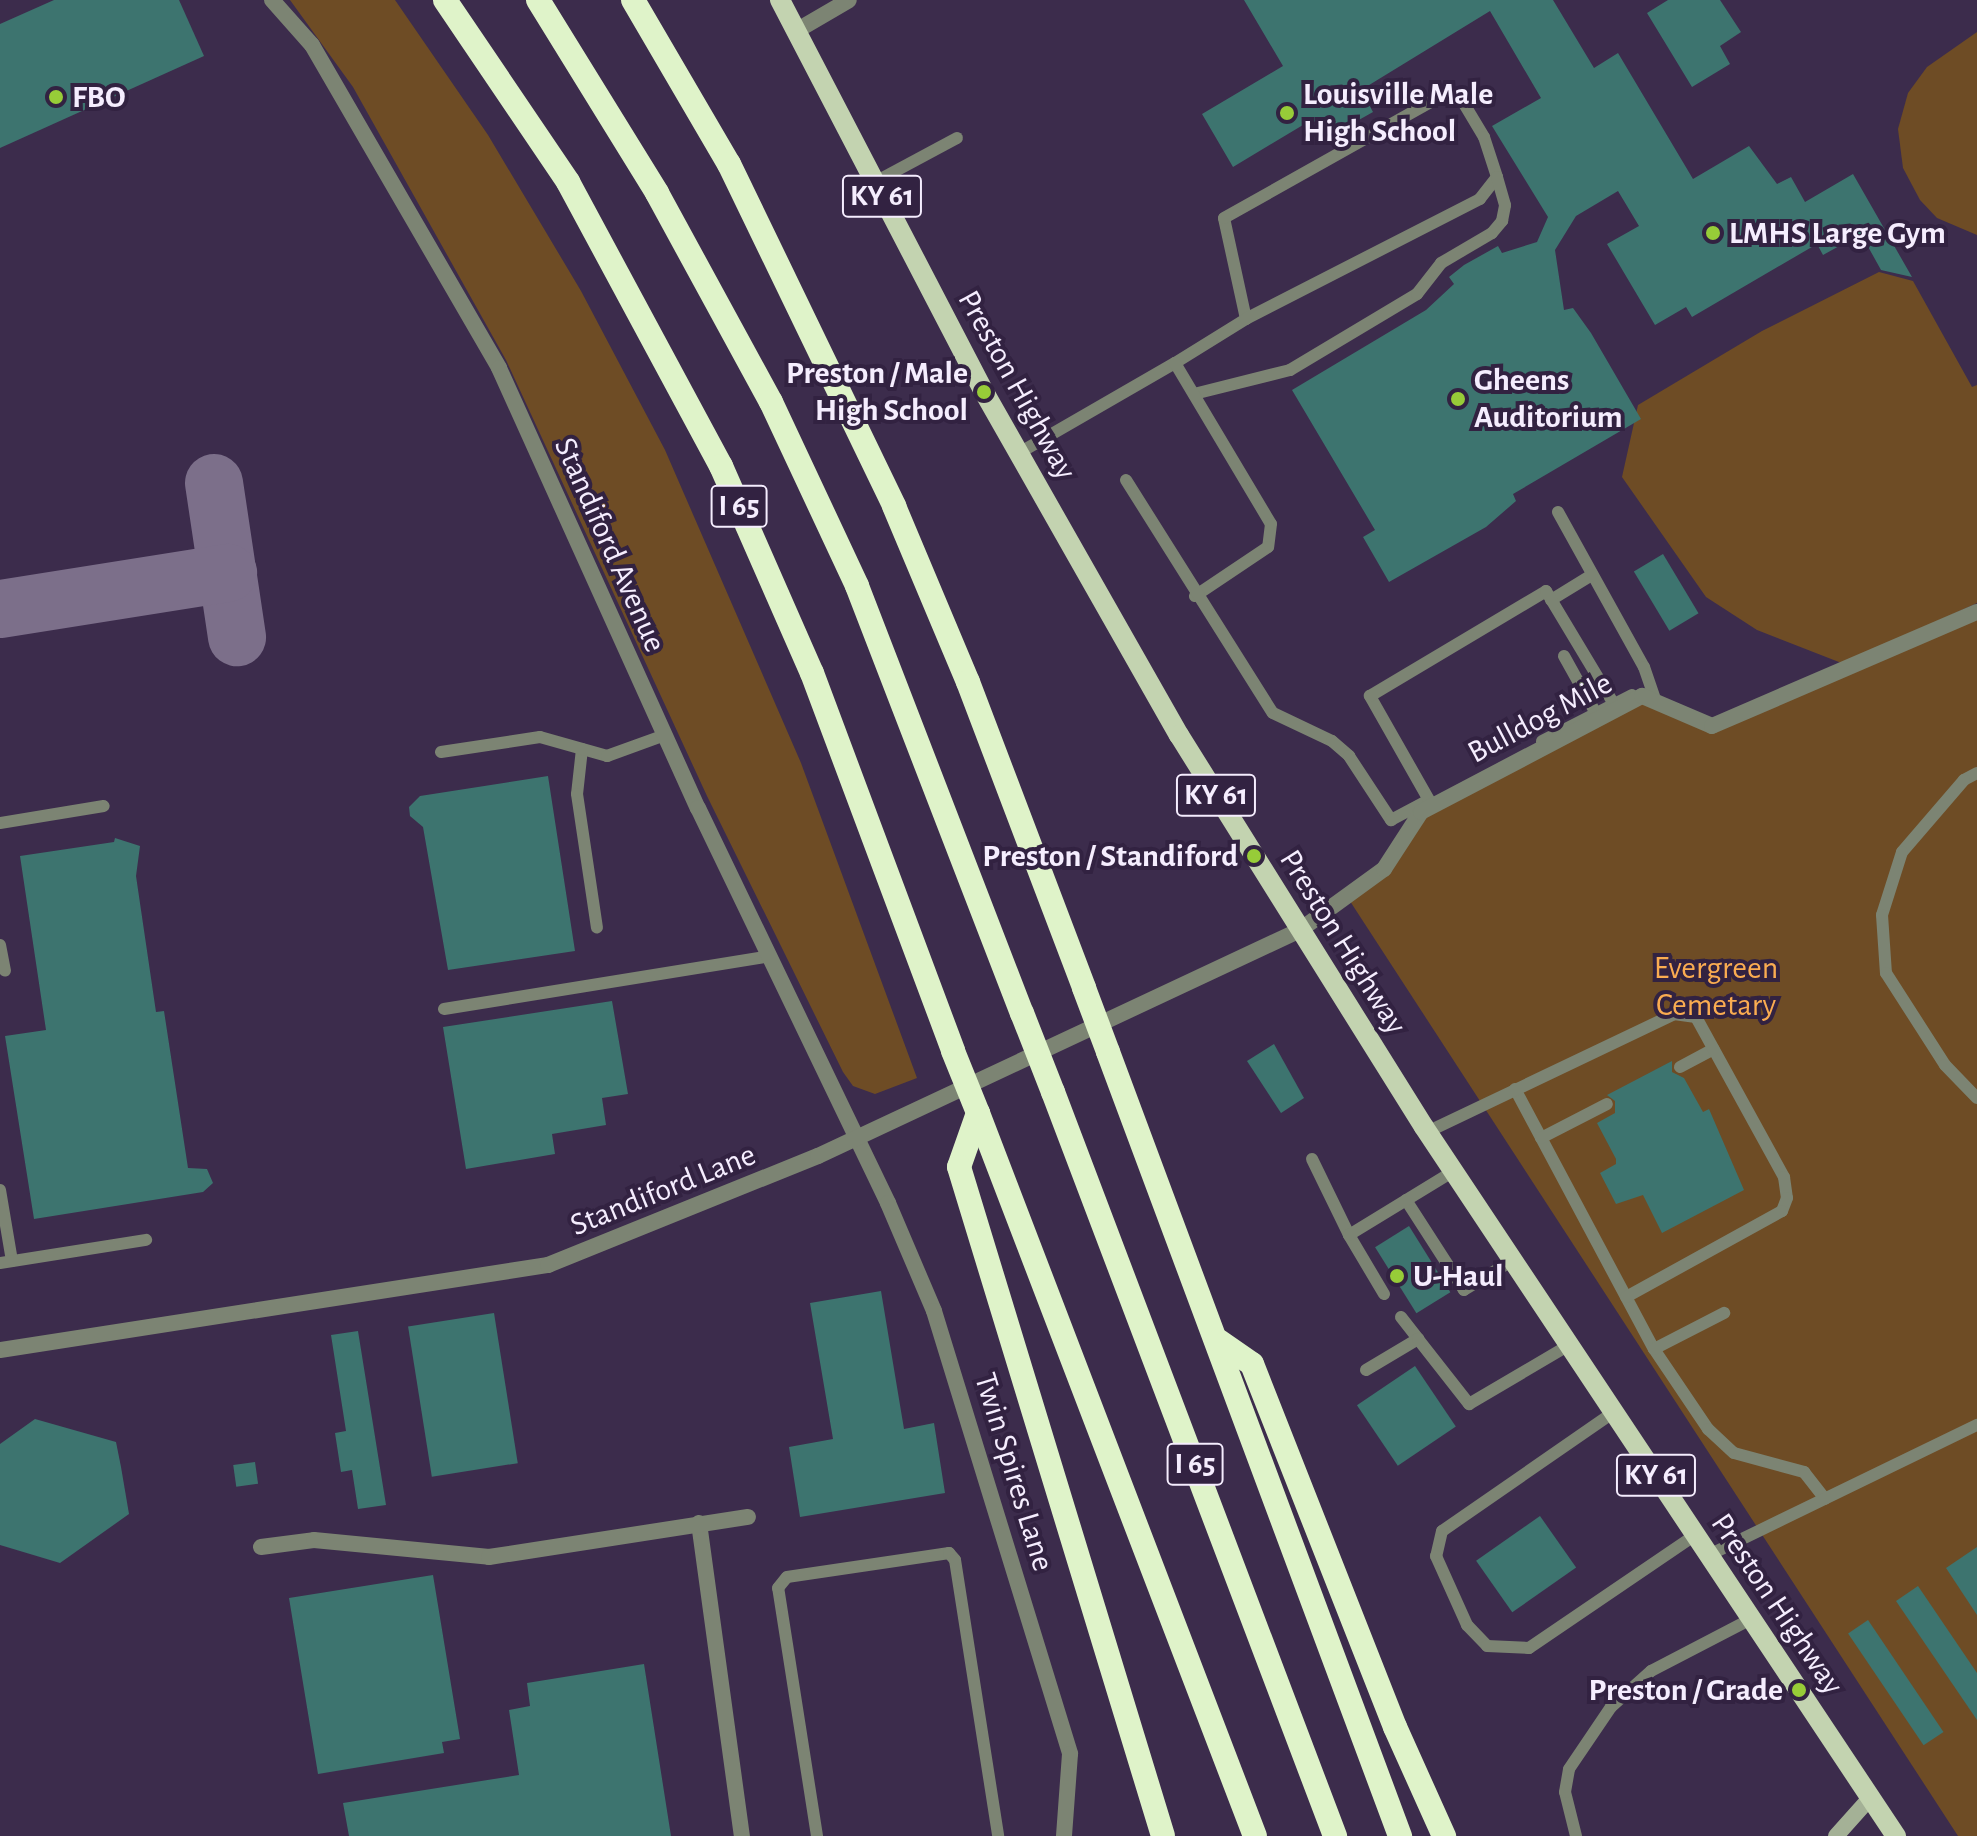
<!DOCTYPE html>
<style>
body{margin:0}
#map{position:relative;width:1977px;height:1836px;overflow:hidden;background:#3c2c4c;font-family:"Alegreya Sans",sans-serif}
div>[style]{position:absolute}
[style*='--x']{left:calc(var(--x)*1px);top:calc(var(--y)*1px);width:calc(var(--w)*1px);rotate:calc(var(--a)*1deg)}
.green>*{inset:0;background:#6e4c25}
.taxiway>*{height:58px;margin:-29px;padding:0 29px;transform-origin:29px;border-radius:29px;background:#7c6f8a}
.building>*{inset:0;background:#3d746f;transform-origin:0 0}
.service>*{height:12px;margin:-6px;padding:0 6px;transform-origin:6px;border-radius:6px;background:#7c8473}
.minor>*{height:16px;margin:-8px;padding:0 8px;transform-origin:8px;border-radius:8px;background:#7c8473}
.secondary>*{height:16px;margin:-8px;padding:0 8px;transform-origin:8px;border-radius:8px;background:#a4b196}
.primary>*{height:20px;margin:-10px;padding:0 10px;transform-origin:10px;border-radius:10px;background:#c3d3b0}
.motorway>*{height:24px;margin:-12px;padding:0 12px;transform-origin:12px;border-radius:12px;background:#dff3c9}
.motorway-bridge>*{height:24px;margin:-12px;padding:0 12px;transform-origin:12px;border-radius:12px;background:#dff3c9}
.dots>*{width:22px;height:22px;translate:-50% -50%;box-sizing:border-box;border:4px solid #322241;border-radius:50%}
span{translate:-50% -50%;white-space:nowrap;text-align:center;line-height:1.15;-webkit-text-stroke:8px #322241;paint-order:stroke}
.shield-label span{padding:2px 6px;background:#322241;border:2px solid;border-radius:6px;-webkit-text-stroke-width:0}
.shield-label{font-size:30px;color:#f5edfe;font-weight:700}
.poi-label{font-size:32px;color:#f5edfe;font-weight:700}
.left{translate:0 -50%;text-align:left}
.right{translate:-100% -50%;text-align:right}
.street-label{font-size:32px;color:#f5edfe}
.park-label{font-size:32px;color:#faac51}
</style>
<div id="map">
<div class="green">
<div style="clip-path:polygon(290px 0,395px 0,488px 135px,581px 291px,665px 450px,801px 763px,917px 1078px,875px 1094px,853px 1086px,843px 1072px,707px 796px,506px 360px,353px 87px)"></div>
<div style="clip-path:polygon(1977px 32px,1977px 235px,1937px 218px,1920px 200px,1903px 168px,1898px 129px,1908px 93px,1927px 67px)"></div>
<div style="clip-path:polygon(1879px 272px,1913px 281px,1972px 387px,1977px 385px,1977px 603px,1844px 664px,1757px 630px,1706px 597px,1622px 477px,1638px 405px,1762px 331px)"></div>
<div style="clip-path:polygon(1977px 612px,1977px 1836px,1958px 1836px,1346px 895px,1384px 869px,1421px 812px,1642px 696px,1712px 726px)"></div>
</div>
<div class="taxiway">
<div style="--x:214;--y:483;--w:156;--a:81.5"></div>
<div style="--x:0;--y:609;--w:231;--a:-9"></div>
</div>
<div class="building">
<div style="clip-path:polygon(54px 0,179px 0,204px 56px,0 148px,0 24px)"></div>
<div style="clip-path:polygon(1244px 0,1553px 0,1594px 68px,1618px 53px,1693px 179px,1749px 146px,1777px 184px,1791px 177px,1805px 202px,1853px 174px,1912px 277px,1881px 270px,1861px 234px,1823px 255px,1817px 244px,1692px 317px,1686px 307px,1655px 325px,1607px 244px,1639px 226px,1618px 191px,1576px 216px,1555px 250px,1564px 310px,1573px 308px,1591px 333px,1641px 419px,1513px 494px,1516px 501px,1486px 527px,1389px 582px,1363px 537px,1375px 530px,1292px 390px,1426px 310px,1454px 284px,1449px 277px,1464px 265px,1498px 246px,1502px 253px,1537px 242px,1548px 217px,1492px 126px,1541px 98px,1490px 11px,1361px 90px,1373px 112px,1325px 139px,1313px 119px,1233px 167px,1202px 114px,1283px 66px)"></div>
<div style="clip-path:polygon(1668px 0,1720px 0,1741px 32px,1720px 46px,1730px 64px,1692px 87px,1647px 13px)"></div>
<div style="left:1663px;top:554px;width:69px;height:34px;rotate:59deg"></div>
<div style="clip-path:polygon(548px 776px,575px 951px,448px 970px,423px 827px,410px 816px,409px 807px,420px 796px)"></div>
<div style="clip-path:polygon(115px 838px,140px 846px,136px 876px,156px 1012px,164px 1011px,188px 1168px,207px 1169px,213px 1183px,203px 1192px,34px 1219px,5px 1036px,46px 1030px,20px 856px,114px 842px)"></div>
<div style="clip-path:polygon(612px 1001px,628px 1094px,602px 1098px,606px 1125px,552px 1134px,555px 1154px,466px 1169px,443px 1027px)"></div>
<div style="clip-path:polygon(1274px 1044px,1304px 1098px,1281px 1113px,1247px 1061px)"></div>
<div style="clip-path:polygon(1672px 1061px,1672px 1072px,1684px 1078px,1703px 1112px,1709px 1109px,1744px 1190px,1662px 1233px,1643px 1195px,1616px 1204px,1600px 1173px,1616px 1164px,1616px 1159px,1597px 1123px,1615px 1113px,1615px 1101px,1607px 1095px)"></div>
<div style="left:1409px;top:1226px;width:78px;height:40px;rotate:58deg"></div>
<div style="clip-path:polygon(881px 1291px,904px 1429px,934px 1423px,945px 1493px,800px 1517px,789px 1447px,833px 1439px,810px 1303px)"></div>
<div style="left:494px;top:1313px;width:152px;height:87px;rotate:81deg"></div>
<div style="clip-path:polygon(358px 1331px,386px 1505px,358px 1509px,352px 1470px,341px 1472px,335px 1433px,346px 1431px,331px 1335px)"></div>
<div style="left:1415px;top:1366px;width:73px;height:70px;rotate:56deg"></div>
<div style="clip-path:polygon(35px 1419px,116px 1442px,121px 1467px,129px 1514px,60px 1563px,0 1545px,0 1444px)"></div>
<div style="left:255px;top:1462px;width:22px;height:22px;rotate:82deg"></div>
<div style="left:1540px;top:1516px;width:63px;height:78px;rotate:55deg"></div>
<div style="clip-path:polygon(1977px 1547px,1977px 1615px,1946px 1568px)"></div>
<div style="clip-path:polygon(433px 1575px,460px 1739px,442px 1742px,444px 1753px,318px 1774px,289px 1598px)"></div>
<div style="clip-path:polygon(1918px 1586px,1977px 1673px,1977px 1720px,1896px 1601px)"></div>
<div style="left:1868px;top:1620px;width:135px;height:24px;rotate:56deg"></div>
<div style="clip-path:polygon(644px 1664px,671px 1836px,349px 1836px,343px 1803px,519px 1775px,509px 1710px,530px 1706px,527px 1683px)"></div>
</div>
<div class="service">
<div style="--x:875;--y:182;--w:93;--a:-28.2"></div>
<div style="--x:1175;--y:363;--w:84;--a:-31.8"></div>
<div style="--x:1246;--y:319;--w:103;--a:-102.3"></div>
<div style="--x:1224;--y:218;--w:241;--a:-29.3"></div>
<div style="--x:1434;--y:100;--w:26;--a:-7"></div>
<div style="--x:1460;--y:97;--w:47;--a:59"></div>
<div style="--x:1484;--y:137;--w:42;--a:72"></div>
<div style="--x:1497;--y:177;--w:28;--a:128"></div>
<div style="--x:1480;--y:199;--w:263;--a:152.9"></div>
<div style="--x:1194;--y:394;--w:99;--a:-14"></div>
<div style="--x:1290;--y:370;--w:148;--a:-30.9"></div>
<div style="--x:1417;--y:294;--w:39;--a:-52"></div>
<div style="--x:1441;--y:263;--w:59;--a:-30.5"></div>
<div style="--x:1492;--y:233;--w:16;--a:-50"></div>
<div style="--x:1502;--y:221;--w:16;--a:-79"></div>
<div style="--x:1505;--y:205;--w:29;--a:-106"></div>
<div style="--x:1019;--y:453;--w:180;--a:-30"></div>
<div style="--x:1175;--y:363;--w:187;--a:59.2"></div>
<div style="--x:1271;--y:524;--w:23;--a:97"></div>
<div style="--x:1268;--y:547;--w:88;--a:146.1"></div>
<div style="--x:1126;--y:480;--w:275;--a:57.8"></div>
<div style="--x:1273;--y:713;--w:65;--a:25.4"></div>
<div style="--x:1332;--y:741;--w:23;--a:41"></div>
<div style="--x:1349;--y:756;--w:77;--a:56.7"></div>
<div style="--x:1391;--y:820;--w:40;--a:-28"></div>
<div style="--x:1558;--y:512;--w:177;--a:61"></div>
<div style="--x:1644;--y:667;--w:34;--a:71"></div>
<div style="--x:1551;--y:600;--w:48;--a:-31.4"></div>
<div style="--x:1564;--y:656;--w:62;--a:60.9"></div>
<div style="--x:1542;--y:741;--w:101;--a:-27.1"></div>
<div style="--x:582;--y:749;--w:45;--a:96.3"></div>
<div style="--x:577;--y:794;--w:135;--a:81.5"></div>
<div style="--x:441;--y:752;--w:100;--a:-8.6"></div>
<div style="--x:540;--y:737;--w:70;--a:15.8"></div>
<div style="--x:607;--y:756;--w:62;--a:-19.9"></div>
<div style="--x:1977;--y:773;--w:15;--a:152"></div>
<div style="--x:1964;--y:780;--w:95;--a:130.7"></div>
<div style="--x:1902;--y:852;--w:66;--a:107.6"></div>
<div style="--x:1882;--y:915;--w:58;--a:86.1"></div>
<div style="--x:1886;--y:973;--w:109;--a:57.3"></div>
<div style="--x:1945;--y:1065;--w:46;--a:45.9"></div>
<div style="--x:1429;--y:800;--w:120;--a:-119.6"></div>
<div style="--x:1370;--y:696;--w:205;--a:-30.8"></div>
<div style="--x:1546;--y:591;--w:128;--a:59"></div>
<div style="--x:0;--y:823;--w:105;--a:-9.3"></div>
<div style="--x:0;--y:945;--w:26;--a:79"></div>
<div style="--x:444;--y:1009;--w:330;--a:-9.2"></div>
<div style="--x:1680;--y:1067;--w:38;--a:-28"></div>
<div style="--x:1515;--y:1089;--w:295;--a:61.9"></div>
<div style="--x:1654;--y:1349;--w:97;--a:56"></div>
<div style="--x:1708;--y:1429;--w:35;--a:43"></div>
<div style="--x:1734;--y:1453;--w:73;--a:15.2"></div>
<div style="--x:1804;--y:1472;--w:34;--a:52"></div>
<div style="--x:1427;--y:1132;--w:274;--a:-25.5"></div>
<div style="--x:1674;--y:1014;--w:22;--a:8"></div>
<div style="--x:1696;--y:1017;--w:183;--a:61.2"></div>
<div style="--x:1784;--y:1177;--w:21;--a:82"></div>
<div style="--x:1787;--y:1198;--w:14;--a:111"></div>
<div style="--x:1782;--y:1211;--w:178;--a:151.1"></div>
<div style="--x:1541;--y:1138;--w:74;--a:-27.3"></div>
<div style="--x:1312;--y:1159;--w:85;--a:64"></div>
<div style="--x:0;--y:1190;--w:72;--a:80.4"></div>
<div style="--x:1406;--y:1200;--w:107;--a:57.2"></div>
<div style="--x:1464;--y:1290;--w:57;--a:-31.5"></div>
<div style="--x:0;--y:1263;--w:148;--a:-9"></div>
<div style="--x:1384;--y:1294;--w:69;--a:-120.7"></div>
<div style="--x:1349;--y:1235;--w:123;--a:-31.4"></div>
<div style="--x:1401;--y:1317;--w:28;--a:52"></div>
<div style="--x:1654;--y:1349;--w:79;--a:-27.2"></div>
<div style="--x:1366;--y:1370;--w:61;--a:-30.8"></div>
<div style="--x:1418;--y:1339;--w:83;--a:51.9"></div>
<div style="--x:1469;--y:1404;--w:116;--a:-30.5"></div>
<div style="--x:1614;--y:1412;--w:209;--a:145.3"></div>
<div style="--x:1442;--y:1531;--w:26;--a:103"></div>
<div style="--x:1436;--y:1556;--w:76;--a:65.8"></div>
<div style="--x:1467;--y:1625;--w:29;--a:46"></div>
<div style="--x:1487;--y:1646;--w:42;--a:2.7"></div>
<div style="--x:1529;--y:1648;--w:201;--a:-34.2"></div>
<div style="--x:1709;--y:1555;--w:298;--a:-25.9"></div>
<div style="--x:817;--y:1836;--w:251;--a:-98.9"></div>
<div style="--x:778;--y:1588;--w:14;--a:-51"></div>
<div style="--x:787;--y:1577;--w:164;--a:-8.4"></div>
<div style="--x:949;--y:1553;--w:9;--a:49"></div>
<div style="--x:955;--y:1560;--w:279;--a:81.1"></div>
<div style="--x:1576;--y:1836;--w:45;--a:-104"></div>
<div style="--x:1565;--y:1792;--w:23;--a:-80"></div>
<div style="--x:1569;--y:1769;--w:75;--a:-55.9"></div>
<div style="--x:1611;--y:1707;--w:54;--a:-42"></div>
<div style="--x:1651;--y:1671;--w:113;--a:-27.5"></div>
</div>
<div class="minor">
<div style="--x:272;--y:0;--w:60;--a:48.4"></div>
<div style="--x:312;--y:45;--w:373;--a:59.9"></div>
<div style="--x:499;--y:368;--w:483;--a:65.7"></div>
<div style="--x:698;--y:808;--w:438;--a:64.3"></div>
<div style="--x:888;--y:1203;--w:117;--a:66.9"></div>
<div style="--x:934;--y:1311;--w:463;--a:72.9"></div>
<div style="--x:1070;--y:1754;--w:82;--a:94.2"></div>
<div style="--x:796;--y:31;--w:61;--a:-30.3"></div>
<div style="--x:0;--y:1350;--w:555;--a:-8.82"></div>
<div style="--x:548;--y:1265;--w:291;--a:-22"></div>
<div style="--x:818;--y:1156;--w:532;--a:-25.12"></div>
<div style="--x:1300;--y:930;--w:104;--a:-36"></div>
<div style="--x:1384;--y:869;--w:68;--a:-57"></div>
<div style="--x:1421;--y:812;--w:250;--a:-27.7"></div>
<div style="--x:1642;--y:696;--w:76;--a:23.2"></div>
<div style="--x:1712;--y:726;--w:288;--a:-23.3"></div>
<div style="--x:699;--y:1523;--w:316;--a:82.2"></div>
<div style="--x:261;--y:1547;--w:53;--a:-7.5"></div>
<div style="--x:314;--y:1540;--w:176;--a:5.5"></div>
<div style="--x:489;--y:1557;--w:262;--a:-8.8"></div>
</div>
<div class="secondary">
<div style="--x:1836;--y:1836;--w:51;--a:-48.2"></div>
</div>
<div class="primary">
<div style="--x:780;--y:0;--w:442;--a:62.5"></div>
<div style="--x:984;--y:392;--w:395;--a:60.4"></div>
<div style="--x:1179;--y:735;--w:462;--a:58"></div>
<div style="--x:1424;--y:1127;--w:852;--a:56.35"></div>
</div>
<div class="motorway">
<div style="--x:445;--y:0;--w:220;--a:55.9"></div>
<div style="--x:568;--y:182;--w:323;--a:61.7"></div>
<div style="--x:721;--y:466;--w:226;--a:66.3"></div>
<div style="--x:812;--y:673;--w:403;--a:69.5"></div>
<div style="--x:538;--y:0;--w:227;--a:58.3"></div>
<div style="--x:657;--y:193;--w:238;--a:61.4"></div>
<div style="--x:771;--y:402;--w:203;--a:64.9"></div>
<div style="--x:857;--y:586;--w:458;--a:68.9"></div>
<div style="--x:633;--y:0;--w:190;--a:59.7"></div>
<div style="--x:729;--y:164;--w:380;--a:64.2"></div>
<div style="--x:894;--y:506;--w:191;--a:67.2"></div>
<div style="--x:968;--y:682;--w:327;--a:69.2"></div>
<div style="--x:1108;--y:1052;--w:837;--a:69.57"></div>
<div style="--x:1053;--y:1092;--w:796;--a:69.24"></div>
<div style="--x:978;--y:1113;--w:774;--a:69.04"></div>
<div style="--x:978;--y:1113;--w:57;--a:109.4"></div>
<div style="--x:959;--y:1167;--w:699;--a:73.04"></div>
<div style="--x:1219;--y:1341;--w:40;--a:34.9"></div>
<div style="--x:1252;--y:1364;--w:390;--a:68.5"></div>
<div style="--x:1395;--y:1727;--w:120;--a:65.8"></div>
</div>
<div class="motorway-bridge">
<div style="--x:1084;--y:988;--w:68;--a:69.4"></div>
<div style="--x:1022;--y:1013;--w:85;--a:68.6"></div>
<div style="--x:953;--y:1051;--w:67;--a:68"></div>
</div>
<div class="dots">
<div style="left:56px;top:97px;background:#97cc38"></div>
<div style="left:1287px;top:113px;background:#97cc38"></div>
<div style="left:1713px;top:233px;background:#97cc38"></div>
<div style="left:984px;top:392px;background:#97cc38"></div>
<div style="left:1458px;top:399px;background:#97cc38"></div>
<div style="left:1254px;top:856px;background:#97cc38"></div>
<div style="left:1397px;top:1276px;background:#97cc38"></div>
<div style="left:1799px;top:1690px;background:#97cc38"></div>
</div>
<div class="shield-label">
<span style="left:882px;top:196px">KY 61</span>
<span style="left:739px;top:506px">I 65</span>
<span style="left:1216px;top:795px">KY 61</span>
<span style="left:1195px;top:1464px">I 65</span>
<span style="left:1656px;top:1475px">KY 61</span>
</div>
<div class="poi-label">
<span class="left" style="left:1303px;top:113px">Louisville Male<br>High School</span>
<span class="left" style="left:72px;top:97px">FBO</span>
<span class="left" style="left:1729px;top:233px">LMHS Large Gym</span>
<span class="right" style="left:968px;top:392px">Preston / Male<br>High School</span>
<span class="left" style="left:1474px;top:399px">Gheens<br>Auditorium</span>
<span class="right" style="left:1238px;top:856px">Preston / Standiford</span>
<span class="left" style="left:1413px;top:1276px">U-Haul</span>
<span class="right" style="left:1783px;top:1690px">Preston / Grade</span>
</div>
<div class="street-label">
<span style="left:1017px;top:385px;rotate:61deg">Preston Highway</span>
<span style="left:610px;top:545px;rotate:66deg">Standiford Avenue</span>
<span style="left:1540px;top:718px;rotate:-28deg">Bulldog Mile</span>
<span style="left:1343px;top:942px;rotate:58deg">Preston Highway</span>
<span style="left:663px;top:1190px;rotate:-22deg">Standiford Lane</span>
<span style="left:1014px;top:1472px;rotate:73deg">Twin Spires Lane</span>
<span style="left:1777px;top:1604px;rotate:56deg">Preston Highway</span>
</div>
<div class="park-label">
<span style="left:1716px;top:987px">Evergreen<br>Cemetary</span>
</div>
</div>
